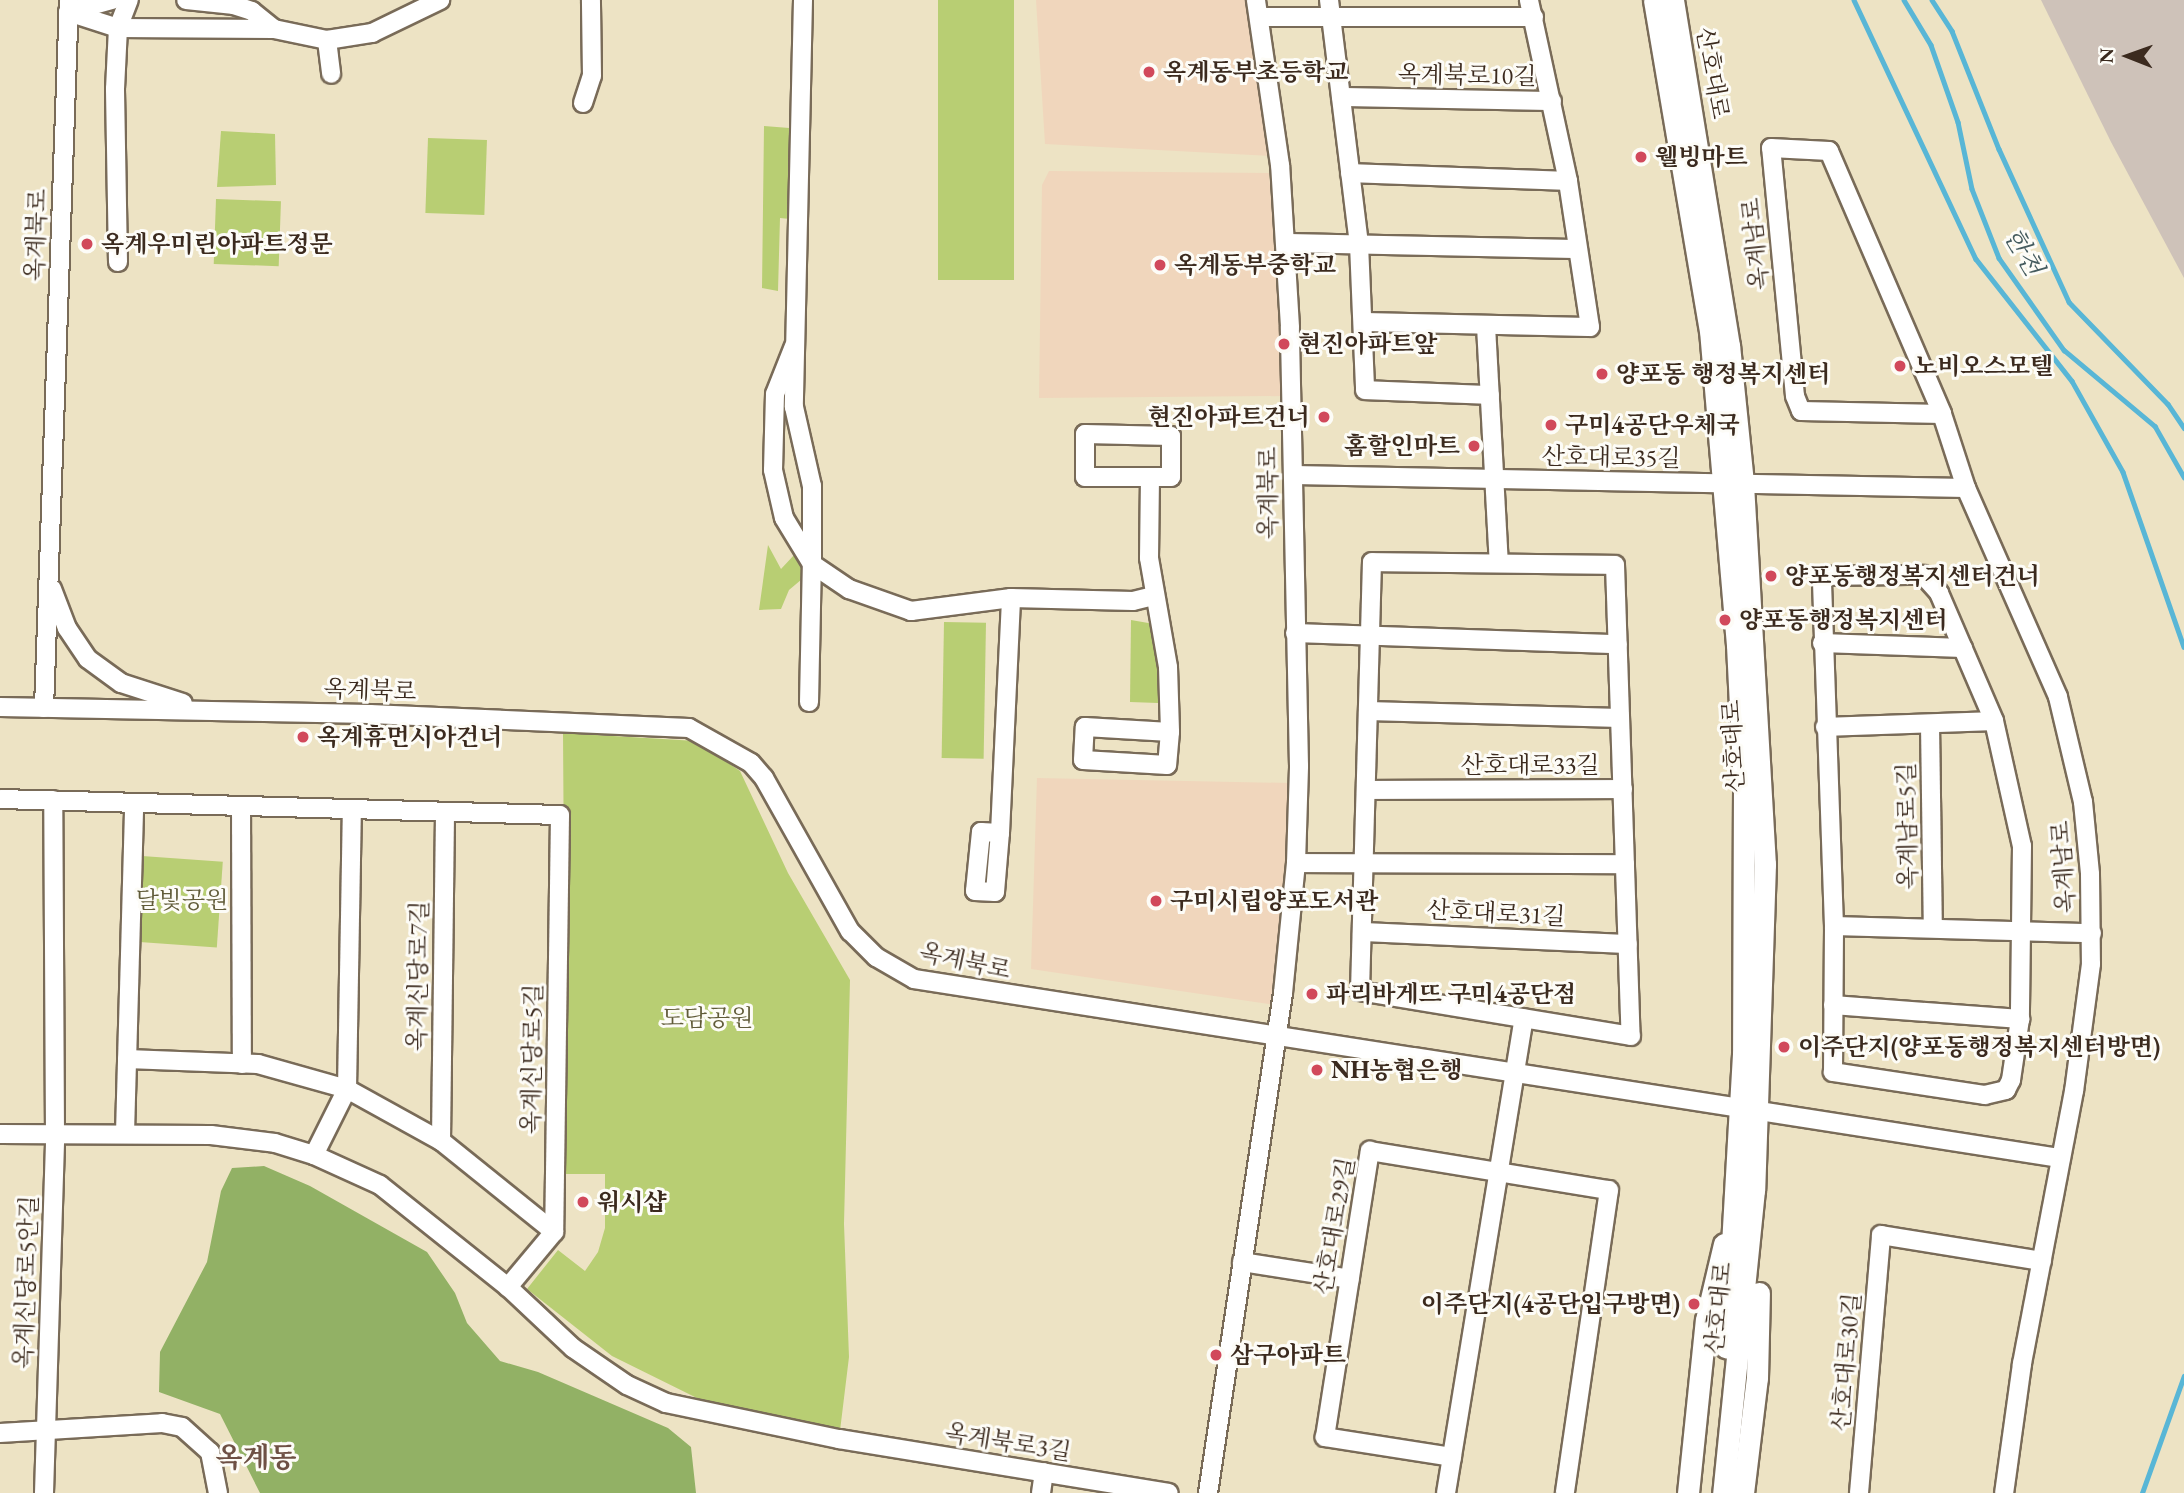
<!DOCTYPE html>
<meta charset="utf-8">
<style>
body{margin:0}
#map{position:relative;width:2184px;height:1493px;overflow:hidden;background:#ede3c4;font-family:"EB Garamond","Noto Serif KR",serif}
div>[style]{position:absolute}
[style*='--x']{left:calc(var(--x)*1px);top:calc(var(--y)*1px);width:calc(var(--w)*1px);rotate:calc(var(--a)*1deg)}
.built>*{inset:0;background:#f0d6bc}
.industrial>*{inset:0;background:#cec2b9}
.green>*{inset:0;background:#b8ce73;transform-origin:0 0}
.forest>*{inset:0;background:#92b165}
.stream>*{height:4.5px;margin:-2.25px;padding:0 2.25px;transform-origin:2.25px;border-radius:2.25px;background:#58b6d6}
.roads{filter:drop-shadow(2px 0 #796b58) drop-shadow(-2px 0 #796b58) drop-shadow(0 2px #796b58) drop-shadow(0 -2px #796b58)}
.minor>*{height:18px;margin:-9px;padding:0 9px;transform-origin:9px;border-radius:9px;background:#fff}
.tertiary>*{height:21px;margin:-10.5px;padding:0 10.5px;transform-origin:10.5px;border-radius:10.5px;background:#fff}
.dots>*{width:19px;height:19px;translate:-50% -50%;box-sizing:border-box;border:4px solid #fdfcf7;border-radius:50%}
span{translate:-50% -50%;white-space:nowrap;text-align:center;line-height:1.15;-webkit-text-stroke:6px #fdfcf7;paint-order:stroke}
.poi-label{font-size:24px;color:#3b2a1e;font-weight:700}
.left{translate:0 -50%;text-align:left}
.right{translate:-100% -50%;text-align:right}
.street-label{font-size:24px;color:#3b2a1e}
.park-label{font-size:24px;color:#605b38}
.water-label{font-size:26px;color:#455b5e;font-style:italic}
.quarter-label{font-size:28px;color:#6e5044;font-weight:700}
.north{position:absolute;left:2093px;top:21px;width:70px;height:70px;-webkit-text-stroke:5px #fdfcf7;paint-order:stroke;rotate:271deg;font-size:19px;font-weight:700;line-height:28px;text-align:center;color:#3b2a1e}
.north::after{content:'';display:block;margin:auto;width:24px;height:32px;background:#3b2a1e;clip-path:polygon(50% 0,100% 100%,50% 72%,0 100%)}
</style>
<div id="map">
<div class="built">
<div style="clip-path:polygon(1036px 0,1246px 0,1271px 156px,1045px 144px)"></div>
<div style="clip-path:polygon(1049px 171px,1269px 173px,1287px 396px,1039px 398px,1042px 185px)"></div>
<div style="clip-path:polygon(1037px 778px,1291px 783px,1275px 1005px,1031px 969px)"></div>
</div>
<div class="industrial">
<div style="clip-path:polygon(2041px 0,2184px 0,2184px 278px,2111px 142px)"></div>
</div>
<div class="green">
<div style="left:938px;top:0;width:76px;height:280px"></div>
<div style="clip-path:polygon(764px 126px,802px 129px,800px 220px,780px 218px,778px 291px,762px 288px)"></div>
<div style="clip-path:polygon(221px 131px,275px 134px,276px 185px,217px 187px)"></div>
<div style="left:428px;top:138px;width:59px;height:75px;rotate:2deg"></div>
<div style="left:216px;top:199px;width:65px;height:65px;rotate:2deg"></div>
<div style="clip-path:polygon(768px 545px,781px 569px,795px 554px,808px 574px,789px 590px,781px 609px,759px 610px)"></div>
<div style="clip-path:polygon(1131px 620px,1154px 624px,1161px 670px,1158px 703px,1130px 702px)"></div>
<div style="left:944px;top:622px;width:42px;height:136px;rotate:1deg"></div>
<div style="clip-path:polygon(563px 733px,696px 741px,740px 771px,788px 873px,850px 980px,844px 1224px,849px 1357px,839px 1439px,707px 1403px,612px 1356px,527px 1289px,558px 1250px,585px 1271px,598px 1252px,605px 1228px,605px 1174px,566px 1174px)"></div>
<div style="left:142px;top:856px;width:81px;height:86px;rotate:4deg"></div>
</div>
<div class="forest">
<div style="clip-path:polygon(264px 1166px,310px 1186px,427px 1252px,455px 1293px,467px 1323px,500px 1361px,538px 1372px,668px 1428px,691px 1447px,696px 1493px,260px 1493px,220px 1414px,159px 1392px,160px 1352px,207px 1262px,221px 1191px,232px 1168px)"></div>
</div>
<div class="stream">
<div style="--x:1854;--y:0;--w:286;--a:64.8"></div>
<div style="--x:1976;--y:259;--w:155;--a:51.8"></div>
<div style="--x:2072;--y:381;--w:104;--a:60.7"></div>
<div style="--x:2123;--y:472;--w:185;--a:70.8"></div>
<div style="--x:1904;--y:0;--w:52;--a:59"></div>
<div style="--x:1931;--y:45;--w:82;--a:70.7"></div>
<div style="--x:1958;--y:122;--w:68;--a:78.2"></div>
<div style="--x:1972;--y:189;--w:74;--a:68.6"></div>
<div style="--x:1999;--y:258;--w:113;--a:54.8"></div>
<div style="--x:2064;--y:350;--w:119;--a:39.9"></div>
<div style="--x:2155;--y:426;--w:59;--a:60.4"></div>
<div style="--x:1932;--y:0;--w:37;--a:57"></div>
<div style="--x:1952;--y:31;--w:127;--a:68.3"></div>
<div style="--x:1999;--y:149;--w:168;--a:65.4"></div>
<div style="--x:2069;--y:302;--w:142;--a:45.9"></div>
<div style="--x:2168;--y:404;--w:29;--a:56"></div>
<div style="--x:2142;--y:1493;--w:124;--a:-70.3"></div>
</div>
<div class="roads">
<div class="minor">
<div style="--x:803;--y:0;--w:407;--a:91.3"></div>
<div style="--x:794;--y:407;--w:81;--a:77.2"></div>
<div style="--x:812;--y:486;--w:78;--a:90"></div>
<div style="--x:1329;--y:0;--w:246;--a:83"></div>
<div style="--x:1359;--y:244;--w:146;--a:87.6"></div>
<div style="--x:1365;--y:390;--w:125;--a:2.3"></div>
<div style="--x:68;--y:12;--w:52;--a:17.7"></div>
<div style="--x:118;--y:28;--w:156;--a:0.4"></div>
<div style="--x:274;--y:29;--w:28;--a:-141"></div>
<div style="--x:252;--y:11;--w:19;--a:-162"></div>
<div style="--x:234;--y:5;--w:48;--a:-174.1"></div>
<div style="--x:68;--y:12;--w:46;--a:-15.3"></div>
<div style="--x:1260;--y:17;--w:274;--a:0"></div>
<div style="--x:274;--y:29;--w:54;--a:11.7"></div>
<div style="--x:327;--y:40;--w:46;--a:-8.8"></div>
<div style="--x:372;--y:33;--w:76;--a:-25.9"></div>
<div style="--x:327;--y:40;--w:34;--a:83"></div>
<div style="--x:1341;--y:97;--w:211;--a:1.1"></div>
<div style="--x:583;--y:103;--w:28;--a:-72"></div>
<div style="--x:592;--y:76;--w:76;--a:-90.8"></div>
<div style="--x:1350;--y:173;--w:218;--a:2.1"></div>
<div style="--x:1286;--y:243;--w:291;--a:1.2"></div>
<div style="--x:118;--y:262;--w:173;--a:-91"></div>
<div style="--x:115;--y:89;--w:61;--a:-87.2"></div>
<div style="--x:118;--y:28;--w:30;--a:-69"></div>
<div style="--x:1363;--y:322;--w:227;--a:1.3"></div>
<div style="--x:1590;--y:327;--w:148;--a:-98.6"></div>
<div style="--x:1568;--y:181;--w:185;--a:-102.2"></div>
<div style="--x:1486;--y:326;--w:237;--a:86.9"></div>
<div style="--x:794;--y:346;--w:52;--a:111.6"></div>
<div style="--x:775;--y:394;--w:76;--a:91.5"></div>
<div style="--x:773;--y:470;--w:49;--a:77.1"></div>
<div style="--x:784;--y:518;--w:54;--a:58.7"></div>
<div style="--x:1942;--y:414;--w:141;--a:-178.8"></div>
<div style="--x:1801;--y:411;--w:16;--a:-112"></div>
<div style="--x:1795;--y:396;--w:249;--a:-95.5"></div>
<div style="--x:1771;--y:148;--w:58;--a:3"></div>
<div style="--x:1829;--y:151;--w:286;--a:66.7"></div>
<div style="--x:1942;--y:414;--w:78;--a:72"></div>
<div style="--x:1966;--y:488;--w:228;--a:66.2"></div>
<div style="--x:2058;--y:697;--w:108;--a:76.6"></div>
<div style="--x:2083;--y:802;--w:72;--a:84.4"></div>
<div style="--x:2090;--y:874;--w:90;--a:89.4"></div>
<div style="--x:2091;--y:964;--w:128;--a:97.6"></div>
<div style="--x:2074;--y:1091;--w:278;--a:100.8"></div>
<div style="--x:2022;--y:1364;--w:130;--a:97.9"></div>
<div style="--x:1294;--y:475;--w:672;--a:1.11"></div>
<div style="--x:1150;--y:477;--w:65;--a:180"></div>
<div style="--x:1085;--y:477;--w:43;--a:-90"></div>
<div style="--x:1085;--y:434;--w:86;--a:1.3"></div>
<div style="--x:1171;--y:436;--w:41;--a:90"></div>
<div style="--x:1171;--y:477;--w:21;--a:180"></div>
<div style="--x:1150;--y:477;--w:81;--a:90.7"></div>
<div style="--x:1149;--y:558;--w:111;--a:80.1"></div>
<div style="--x:1168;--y:667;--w:65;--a:88.2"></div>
<div style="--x:1170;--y:732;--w:33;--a:95"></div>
<div style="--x:1167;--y:765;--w:84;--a:-176.6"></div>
<div style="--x:1083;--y:760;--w:33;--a:-87"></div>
<div style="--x:1085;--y:727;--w:85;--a:3.4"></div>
<div style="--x:1372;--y:562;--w:243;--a:0.7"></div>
<div style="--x:1615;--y:565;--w:471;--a:88.1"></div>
<div style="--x:1631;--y:1036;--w:275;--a:-170.6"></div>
<div style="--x:1360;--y:991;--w:429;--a:-88.4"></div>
<div style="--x:1923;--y:575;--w:24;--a:48"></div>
<div style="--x:1939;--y:593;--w:139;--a:66.7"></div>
<div style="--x:1994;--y:721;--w:128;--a:77.4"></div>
<div style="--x:2022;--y:846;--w:173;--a:90.7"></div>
<div style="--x:2020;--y:1019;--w:62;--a:98.4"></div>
<div style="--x:2011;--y:1080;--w:11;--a:117"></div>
<div style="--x:2006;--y:1090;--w:22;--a:167"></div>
<div style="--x:1985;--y:1095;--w:154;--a:-171.4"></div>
<div style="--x:1833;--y:1072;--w:146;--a:-89.6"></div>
<div style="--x:1834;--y:926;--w:350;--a:-92"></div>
<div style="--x:1822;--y:576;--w:101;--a:-0.6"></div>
<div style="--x:52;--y:589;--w:42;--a:69"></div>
<div style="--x:67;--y:628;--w:37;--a:56"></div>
<div style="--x:88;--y:659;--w:41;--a:36"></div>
<div style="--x:121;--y:683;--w:65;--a:17.9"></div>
<div style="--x:1295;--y:633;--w:323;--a:2"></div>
<div style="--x:1822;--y:643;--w:141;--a:2"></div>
<div style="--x:809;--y:702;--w:138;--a:-88.8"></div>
<div style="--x:812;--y:564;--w:45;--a:34"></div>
<div style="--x:849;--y:589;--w:66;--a:19.5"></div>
<div style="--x:911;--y:611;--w:101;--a:-7.4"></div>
<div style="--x:0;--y:707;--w:370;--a:1.1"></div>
<div style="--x:370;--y:714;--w:319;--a:2.5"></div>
<div style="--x:689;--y:728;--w:71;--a:29.4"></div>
<div style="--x:751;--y:763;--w:20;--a:49"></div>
<div style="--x:764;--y:778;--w:176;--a:60.7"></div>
<div style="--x:850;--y:931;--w:37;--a:45"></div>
<div style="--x:876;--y:957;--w:44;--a:30.1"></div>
<div style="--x:914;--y:979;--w:1160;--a:8.88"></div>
<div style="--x:44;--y:708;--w:708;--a:-87.98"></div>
<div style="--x:1368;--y:711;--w:252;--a:1.6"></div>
<div style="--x:1930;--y:724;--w:204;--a:89.2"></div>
<div style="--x:1825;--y:727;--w:169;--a:-2"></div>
<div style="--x:1366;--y:790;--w:257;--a:-0.2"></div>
<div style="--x:0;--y:799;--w:560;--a:1.64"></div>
<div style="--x:560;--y:815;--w:417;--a:90.8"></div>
<div style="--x:554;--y:1232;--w:72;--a:129.9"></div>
<div style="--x:241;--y:806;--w:258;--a:89.8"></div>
<div style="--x:1000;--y:833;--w:19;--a:-177"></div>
<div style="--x:981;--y:832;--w:59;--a:95.8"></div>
<div style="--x:975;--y:891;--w:20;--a:3"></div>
<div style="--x:995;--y:892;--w:59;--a:-85.2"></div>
<div style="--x:1000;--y:833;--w:235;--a:-87.3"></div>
<div style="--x:1011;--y:598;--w:122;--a:1.4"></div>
<div style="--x:1133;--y:601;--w:21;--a:-14"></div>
<div style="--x:1296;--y:863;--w:329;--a:0.2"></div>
<div style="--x:1834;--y:926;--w:258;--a:1.6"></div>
<div style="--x:1362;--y:932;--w:266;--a:2.6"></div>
<div style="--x:1833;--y:1005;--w:188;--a:4.3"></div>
<div style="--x:127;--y:1059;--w:131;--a:2.2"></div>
<div style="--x:258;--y:1064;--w:92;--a:15.7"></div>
<div style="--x:347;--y:1089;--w:107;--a:29"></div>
<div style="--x:441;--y:1141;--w:145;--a:38.8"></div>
<div style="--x:125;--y:1133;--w:330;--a:-88.4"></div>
<div style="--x:0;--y:1134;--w:211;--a:0.3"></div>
<div style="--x:211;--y:1135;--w:64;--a:7.1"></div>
<div style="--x:275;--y:1143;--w:41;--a:17.1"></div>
<div style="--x:314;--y:1155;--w:72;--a:24.4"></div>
<div style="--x:380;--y:1185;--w:164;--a:38.6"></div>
<div style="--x:508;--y:1287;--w:89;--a:43.2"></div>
<div style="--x:573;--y:1348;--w:65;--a:34.4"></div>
<div style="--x:627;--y:1385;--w:43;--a:24.8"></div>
<div style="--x:666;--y:1403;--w:177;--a:11.8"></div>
<div style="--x:839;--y:1439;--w:334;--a:9.3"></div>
<div style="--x:441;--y:1141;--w:329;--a:-89.3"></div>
<div style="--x:314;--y:1155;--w:74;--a:-63.4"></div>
<div style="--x:347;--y:1089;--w:280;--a:-89"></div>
<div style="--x:1242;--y:1262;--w:109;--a:8.9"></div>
<div style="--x:0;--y:1433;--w:162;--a:-3.5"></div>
<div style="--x:162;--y:1423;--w:20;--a:11"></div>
<div style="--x:182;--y:1427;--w:38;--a:42"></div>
<div style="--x:210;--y:1452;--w:42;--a:79"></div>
<div style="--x:1452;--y:1457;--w:129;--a:-171.1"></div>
<div style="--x:1325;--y:1437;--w:290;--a:-81.1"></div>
<div style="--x:1370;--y:1151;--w:242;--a:9.3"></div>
<div style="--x:1609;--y:1190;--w:306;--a:98.3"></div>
<div style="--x:44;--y:1493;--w:358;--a:-88.2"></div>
<div style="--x:55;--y:1135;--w:335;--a:-90.3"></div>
<div style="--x:1041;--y:1493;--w:21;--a:-82"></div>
<div style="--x:1208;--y:1493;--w:506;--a:-81.47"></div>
<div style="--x:1283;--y:993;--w:131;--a:-84.3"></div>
<div style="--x:1296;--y:863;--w:97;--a:-88.2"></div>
<div style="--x:1299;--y:766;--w:439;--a:-91.2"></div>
<div style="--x:1290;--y:327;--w:162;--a:-93.5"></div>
<div style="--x:1280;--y:165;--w:167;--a:-98.3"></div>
<div style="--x:1446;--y:1493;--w:481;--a:-80.7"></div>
<div style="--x:1859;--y:1493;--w:259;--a:-85.1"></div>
<div style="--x:1881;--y:1235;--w:163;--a:9.2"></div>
</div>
<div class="tertiary">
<div style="--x:1654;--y:0;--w:335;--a:80.4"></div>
<div style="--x:1710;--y:330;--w:316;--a:85.1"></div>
<div style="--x:1737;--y:645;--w:144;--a:87.2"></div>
<div style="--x:1744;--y:789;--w:265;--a:90.2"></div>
<div style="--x:1743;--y:1054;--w:294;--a:93.3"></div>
<div style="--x:1673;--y:0;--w:350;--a:80.8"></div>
<div style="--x:1729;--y:345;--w:140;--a:84.2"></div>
<div style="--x:1743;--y:484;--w:381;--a:86.7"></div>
<div style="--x:1765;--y:864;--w:326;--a:91.9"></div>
<div style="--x:1754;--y:1190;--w:305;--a:95.8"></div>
<div style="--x:1688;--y:1493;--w:174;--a:-84.1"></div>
<div style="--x:1706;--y:1320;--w:78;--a:-76.7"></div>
<div style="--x:1743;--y:1493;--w:116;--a:-83.1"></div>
<div style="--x:1757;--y:1378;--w:85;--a:-88.7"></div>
</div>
</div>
<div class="dots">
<div style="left:1149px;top:72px;background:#d1495b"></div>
<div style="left:1641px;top:157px;background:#d1495b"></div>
<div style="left:87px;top:244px;background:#d1495b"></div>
<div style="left:1160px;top:265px;background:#d1495b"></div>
<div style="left:1284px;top:344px;background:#d1495b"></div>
<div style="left:1900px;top:366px;background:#d1495b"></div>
<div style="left:1602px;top:374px;background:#d1495b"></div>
<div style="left:1324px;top:417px;background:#d1495b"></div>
<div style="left:1551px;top:425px;background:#d1495b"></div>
<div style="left:1474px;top:446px;background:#d1495b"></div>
<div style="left:1771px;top:576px;background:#d1495b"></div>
<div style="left:1725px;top:620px;background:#d1495b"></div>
<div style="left:303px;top:737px;background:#d1495b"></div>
<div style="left:1156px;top:901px;background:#d1495b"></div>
<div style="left:1312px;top:994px;background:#d1495b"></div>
<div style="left:1784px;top:1047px;background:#d1495b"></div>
<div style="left:1317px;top:1070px;background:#d1495b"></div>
<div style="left:583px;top:1202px;background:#d1495b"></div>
<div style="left:1694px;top:1304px;background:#d1495b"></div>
<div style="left:1216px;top:1355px;background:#d1495b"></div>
</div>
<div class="poi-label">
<span class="left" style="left:1163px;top:72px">옥계동부초등학교</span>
<span class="left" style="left:1655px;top:157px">웰빙마트</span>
<span class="left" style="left:101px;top:244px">옥계우미린아파트정문</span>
<span class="left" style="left:1174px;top:265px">옥계동부중학교</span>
<span class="left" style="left:1298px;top:344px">현진아파트앞</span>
<span class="left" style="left:1914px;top:366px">노비오스모텔</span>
<span class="left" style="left:1616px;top:374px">양포동 행정복지센터</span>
<span class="right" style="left:1310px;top:417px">현진아파트건너</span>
<span class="left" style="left:1565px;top:425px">구미4공단우체국</span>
<span class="right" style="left:1460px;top:446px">홈할인마트</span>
<span class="left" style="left:1785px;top:576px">양포동행정복지센터건너</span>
<span class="left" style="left:1739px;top:620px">양포동행정복지센터</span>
<span class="left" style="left:317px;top:737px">옥계휴먼시아건너</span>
<span class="left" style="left:1170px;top:901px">구미시립양포도서관</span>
<span class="left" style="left:1326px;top:994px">파리바게뜨 구미4공단점</span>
<span class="left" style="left:1798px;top:1047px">이주단지(양포동행정복지센터방면)</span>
<span class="left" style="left:1331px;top:1070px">NH농협은행</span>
<span class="left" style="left:597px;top:1202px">워시샵</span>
<span class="right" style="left:1680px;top:1304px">이주단지(4공단입구방면)</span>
<span class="left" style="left:1230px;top:1355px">삼구아파트</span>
</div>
<div class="street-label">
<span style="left:1713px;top:73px;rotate:80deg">산호대로</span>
<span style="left:1467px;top:75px;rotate:1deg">옥계북로10길</span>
<span style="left:36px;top:235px;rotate:-88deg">옥계북로</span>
<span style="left:1755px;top:244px;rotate:-96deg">옥계남로</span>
<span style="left:1611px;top:457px;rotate:1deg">산호대로35길</span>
<span style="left:1268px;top:493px;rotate:-90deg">옥계북로</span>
<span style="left:370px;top:690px;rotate:2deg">옥계북로</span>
<span style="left:1733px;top:746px;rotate:-93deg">산호대로</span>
<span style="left:1530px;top:765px">산호대로33길</span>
<span style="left:1907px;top:826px;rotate:-91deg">옥계남로5길</span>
<span style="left:2063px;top:867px;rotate:-94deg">옥계남로</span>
<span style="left:1496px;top:913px;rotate:3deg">산호대로31길</span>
<span style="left:965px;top:961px;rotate:12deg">옥계북로</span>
<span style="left:418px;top:976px;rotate:-89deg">옥계신당로7길</span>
<span style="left:532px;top:1059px;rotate:-89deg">옥계신당로5길</span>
<span style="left:1334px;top:1226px;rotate:-80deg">산호대로29길</span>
<span style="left:26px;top:1282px;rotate:-88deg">옥계신당로5안길</span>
<span style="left:1718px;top:1308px;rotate:-84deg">산호대로</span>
<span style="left:1846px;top:1362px;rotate:-85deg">산호대로30길</span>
<span style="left:1008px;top:1442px;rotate:9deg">옥계북로3길</span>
</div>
<div class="park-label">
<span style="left:182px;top:900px">달빛공원</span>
<span style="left:707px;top:1018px">도담공원</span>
</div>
<div class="water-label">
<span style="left:2023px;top:252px;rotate:60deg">한천</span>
</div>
<div class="quarter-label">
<span style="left:256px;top:1457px">옥계동</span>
</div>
<div class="north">N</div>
</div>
